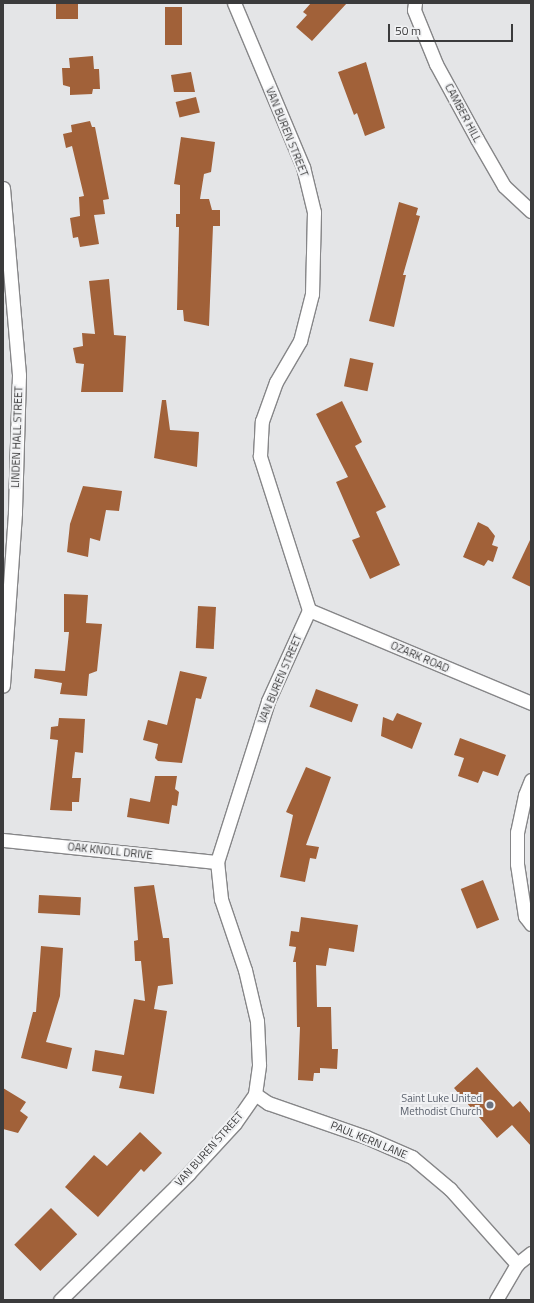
<!DOCTYPE html>
<style>
body{margin:0}
#map{position:relative;width:534px;height:1303px;overflow:hidden;background:#e4e5e7;font-family:"Titillium Web",sans-serif}
div>[style]{position:absolute}
[style*='--x']{left:calc(var(--x)*1px);top:calc(var(--y)*1px);width:calc(var(--w)*1px);rotate:calc(var(--a)*1deg)}
.building>*{inset:0;background:#a16139;transform-origin:0 0}
.roads{filter:drop-shadow(1px 0 #868688) drop-shadow(-1px 0 #868688) drop-shadow(0 1px #868688) drop-shadow(0 -1px #868688)}
.minor>*{height:13px;margin:-6.5px;padding:0 6.5px;transform-origin:6.5px;border-radius:6.5px;background:#fff}
.dots>*{width:11px;height:11px;translate:-50% -50%;box-sizing:border-box;border:2px solid #f1f2f4;border-radius:50%}
span{translate:-50% -50%;white-space:nowrap;text-align:center;line-height:1.15;-webkit-text-stroke:4px #f1f2f4;paint-order:stroke}
.street-label{font-size:11px;color:#3b3b3c}
.worship-label{font-size:11px;color:#5b616d}
.right{translate:-100% -50%;text-align:right}
.frame{position:absolute;inset:0;border:4px solid #3b3b3c;pointer-events:none}
.scale{position:absolute;left:388px;top:24px;width:125px;height:18px;box-sizing:border-box;border:2px solid #3b3b3c;border-top:0;padding-left:5px;font-size:12px;line-height:14px;white-space:nowrap;color:#3b3b3c;-webkit-text-stroke:3px #f1f2f4;paint-order:stroke}
</style>
<div id="map">
<div class="building">
<div style="left:56px;top:3px;width:22px;height:16px"></div>
<div style="clip-path:polygon(311px 3px,347px 3px,312px 41px,296px 27px,307px 15px,303px 12px)"></div>
<div style="left:165px;top:7px;width:17px;height:38px"></div>
<div style="clip-path:polygon(93px 56px,94px 69px,99px 69px,100px 89px,93px 89px,92px 94px,70px 95px,70px 87px,63px 85px,62px 68px,70px 68px,69px 58px)"></div>
<div style="clip-path:polygon(366px 62px,385px 128px,365px 136px,357px 113px,354px 115px,338px 72px)"></div>
<div style="clip-path:polygon(191px 72px,195px 92px,174px 92px,171px 75px)"></div>
<div style="left:196px;top:97px;width:16px;height:21px;rotate:76deg"></div>
<div style="clip-path:polygon(90px 121px,92px 127px,95px 127px,109px 199px,103px 200px,105px 214px,94px 215px,99px 244px,80px 247px,78px 237px,73px 238px,70px 218px,80px 216px,79px 197px,84px 196px,72px 146px,66px 148px,63px 134px,72px 132px,71px 125px)"></div>
<div style="clip-path:polygon(181px 137px,215px 142px,211px 172px,204px 174px,200px 199px,209px 199px,212px 210px,220px 210px,220px 226px,213px 226px,209px 326px,184px 321px,183px 310px,177px 310px,179px 227px,176px 227px,176px 214px,180px 214px,180px 185px,174px 184px)"></div>
<div style="clip-path:polygon(399px 202px,418px 208px,416px 215px,420px 216px,403px 275px,406px 275px,394px 327px,369px 321px)"></div>
<div style="clip-path:polygon(109px 279px,114px 335px,126px 336px,123px 392px,81px 392px,84px 364px,76px 363px,73px 348px,83px 346px,82px 333px,95px 334px,89px 281px)"></div>
<div style="left:350px;top:358px;width:24px;height:29px;rotate:12deg"></div>
<div style="clip-path:polygon(162px 400px,166px 400px,170px 430px,199px 432px,197px 467px,154px 458px)"></div>
<div style="clip-path:polygon(342px 401px,362px 442px,355px 446px,386px 507px,376px 512px,400px 565px,370px 579px,352px 540px,360px 537px,336px 482px,348px 477px,316px 414px)"></div>
<div style="clip-path:polygon(83px 486px,122px 491px,119px 511px,106px 510px,100px 541px,90px 538px,88px 557px,67px 552px,70px 524px)"></div>
<div style="clip-path:polygon(478px 522px,488px 527px,495px 536px,492px 545px,498px 547px,493px 562px,488px 560px,484px 566px,463px 557px)"></div>
<div style="clip-path:polygon(531px 538px,531px 587px,512px 578px)"></div>
<div style="clip-path:polygon(64px 594px,88px 595px,86px 623px,102px 624px,97px 671px,89px 674px,87px 696px,60px 694px,62px 683px,34px 678px,35px 669px,65px 671px,69px 632px,64px 632px)"></div>
<div style="left:198px;top:606px;width:18px;height:42px;rotate:3deg"></div>
<div style="clip-path:polygon(180px 671px,207px 677px,201px 699px,196px 698px,182px 763px,158px 761px,155px 758px,158px 744px,143px 740px,148px 720px,167px 725px)"></div>
<div style="left:316px;top:689px;width:45px;height:19px;rotate:20deg"></div>
<div style="clip-path:polygon(397px 713px,422px 723px,412px 749px,381px 736px,383px 717px,393px 721px)"></div>
<div style="clip-path:polygon(59px 718px,85px 719px,83px 753px,75px 752px,72px 778px,81px 778px,79px 802px,72px 802px,72px 811px,50px 810px,58px 740px,50px 739px,51px 727px,58px 726px)"></div>
<div style="clip-path:polygon(460px 738px,506px 755px,498px 776px,483px 771px,478px 783px,458px 776px,464px 758px,454px 755px)"></div>
<div style="clip-path:polygon(306px 767px,331px 777px,306px 845px,319px 847px,316px 859px,310px 858px,305px 882px,280px 877px,293px 815px,286px 812px)"></div>
<div style="clip-path:polygon(155px 776px,177px 776px,175px 789px,179px 792px,177px 806px,172px 805px,169px 824px,127px 817px,130px 798px,150px 802px)"></div>
<div style="left:483px;top:880px;width:43px;height:24px;rotate:68deg"></div>
<div style="clip-path:polygon(154px 885px,163px 938px,169px 938px,173px 984px,158px 986px,154px 1009px,167px 1011px,154px 1094px,119px 1088px,122px 1076px,92px 1071px,95px 1050px,124px 1055px,134px 999px,145px 1001px,141px 961px,135px 961px,134px 941px,138px 940px,134px 887px)"></div>
<div style="left:39px;top:895px;width:42px;height:18px;rotate:3deg"></div>
<div style="clip-path:polygon(301px 917px,358px 925px,354px 952px,329px 948px,326px 966px,316px 965px,317px 1007px,331px 1007px,332px 1049px,338px 1049px,337px 1069px,320px 1068px,320px 1073px,314px 1073px,313px 1081px,298px 1080px,300px 1027px,297px 1027px,296px 962px,293px 962px,296px 947px,289px 946px,291px 931px,299px 932px)"></div>
<div style="clip-path:polygon(41px 946px,63px 948px,60px 996px,46px 1042px,72px 1048px,67px 1069px,21px 1058px,33px 1012px,36px 1012px)"></div>
<div style="clip-path:polygon(477px 1067px,513px 1107px,520px 1101px,531px 1114px,531px 1146px,512px 1125px,497px 1138px,454px 1088px)"></div>
<div style="clip-path:polygon(3px 1088px,26px 1102px,20px 1111px,28px 1117px,18px 1133px,3px 1129px)"></div>
<div style="clip-path:polygon(140px 1132px,162px 1153px,144px 1172px,141px 1169px,98px 1217px,65px 1187px,94px 1155px,107px 1166px)"></div>
<div style="left:51px;top:1208px;width:37px;height:52px;rotate:45deg"></div>
</div>
<div class="roads">
<div class="minor">
<div style="--x:415;--y:3;--w:7;--a:98"></div>
<div style="--x:414;--y:10;--w:58;--a:67.8"></div>
<div style="--x:436;--y:64;--w:85;--a:61.3"></div>
<div style="--x:477;--y:139;--w:54;--a:60.1"></div>
<div style="--x:504;--y:186;--w:37;--a:43"></div>
<div style="--x:3;--y:188;--w:188;--a:85.1"></div>
<div style="--x:19;--y:375;--w:138;--a:91.7"></div>
<div style="--x:15;--y:513;--w:173;--a:94"></div>
<div style="--x:309;--y:610;--w:241;--a:22.7"></div>
<div style="--x:531;--y:780;--w:16;--a:112"></div>
<div style="--x:525;--y:795;--w:38;--a:102"></div>
<div style="--x:517;--y:832;--w:32;--a:90"></div>
<div style="--x:517;--y:864;--w:53;--a:81.3"></div>
<div style="--x:525;--y:916;--w:10;--a:53"></div>
<div style="--x:3;--y:840;--w:215;--a:5.9"></div>
<div style="--x:255;--y:1094;--w:16;--a:35"></div>
<div style="--x:268;--y:1103;--w:104;--a:19.1"></div>
<div style="--x:366;--y:1137;--w:50;--a:23.5"></div>
<div style="--x:412;--y:1157;--w:50;--a:40.1"></div>
<div style="--x:450;--y:1189;--w:101;--a:48.2"></div>
<div style="--x:60;--y:1300;--w:180;--a:-44.5"></div>
<div style="--x:188;--y:1174;--w:69;--a:-47.3"></div>
<div style="--x:235;--y:1123;--w:35;--a:-55"></div>
<div style="--x:255;--y:1094;--w:30;--a:-82"></div>
<div style="--x:259;--y:1064;--w:43;--a:-92.7"></div>
<div style="--x:257;--y:1021;--w:52;--a:-103.2"></div>
<div style="--x:245;--y:970;--w:75;--a:-108.7"></div>
<div style="--x:221;--y:899;--w:37;--a:-96"></div>
<div style="--x:217;--y:862;--w:169;--a:-72.4"></div>
<div style="--x:268;--y:701;--w:100;--a:-65.7"></div>
<div style="--x:309;--y:610;--w:162;--a:-107.7"></div>
<div style="--x:260;--y:456;--w:35;--a:-87"></div>
<div style="--x:262;--y:421;--w:41;--a:-70.3"></div>
<div style="--x:276;--y:382;--w:48;--a:-59.7"></div>
<div style="--x:300;--y:341;--w:49;--a:-75.7"></div>
<div style="--x:312;--y:294;--w:82;--a:-88.6"></div>
<div style="--x:314;--y:212;--w:46;--a:-103.7"></div>
<div style="--x:303;--y:167;--w:178;--a:-112.8"></div>
<div style="--x:496;--y:1300;--w:42;--a:-59.7"></div>
<div style="--x:517;--y:1264;--w:18;--a:-38"></div>
</div>
</div>
<div class="dots">
<div style="left:490px;top:1105px;background:#6b7280"></div>
</div>
<div class="street-label">
<span style="left:463px;top:113px;rotate:62deg">CAMBER HILL</span>
<span style="left:287px;top:132px;rotate:68deg">VAN BUREN STREET</span>
<span style="left:17px;top:437px;rotate:-88deg">LINDEN HALL STREET</span>
<span style="left:420px;top:657px;rotate:23deg">OZARK ROAD</span>
<span style="left:280px;top:679px;rotate:-67deg">VAN BUREN STREET</span>
<span style="left:110px;top:851px;rotate:6deg">OAK KNOLL DRIVE</span>
<span style="left:369px;top:1140px;rotate:22deg">PAUL KERN LANE</span>
<span style="left:209px;top:1149px;rotate:-48deg">VAN BUREN STREET</span>
</div>
<div class="worship-label">
<span class="right" style="left:482px;top:1105px">Saint Luke United<br>Methodist Church</span>
</div>
<div class="frame"></div>
<div class="scale">50 m</div>
</div>
